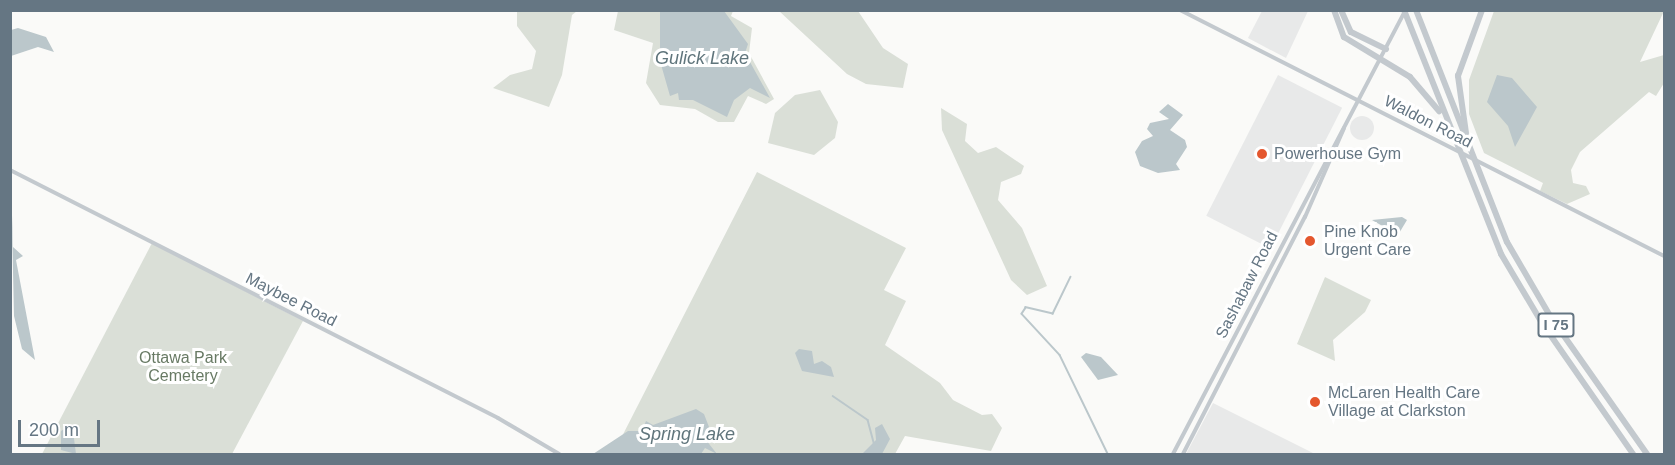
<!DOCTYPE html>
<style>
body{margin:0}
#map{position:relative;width:1675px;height:465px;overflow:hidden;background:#fafaf8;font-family:Helvetica,sans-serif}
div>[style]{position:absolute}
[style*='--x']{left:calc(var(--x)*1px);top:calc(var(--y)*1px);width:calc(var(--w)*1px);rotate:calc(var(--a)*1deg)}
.built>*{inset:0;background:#e8e9e9;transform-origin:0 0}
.round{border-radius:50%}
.green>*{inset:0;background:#dadfd7}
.water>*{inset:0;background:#bbc7cb}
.stream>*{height:1.5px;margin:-0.75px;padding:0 0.75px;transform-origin:0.75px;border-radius:0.75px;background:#bbc7cb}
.secondary>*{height:4px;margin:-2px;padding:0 2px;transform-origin:2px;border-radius:2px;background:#c3c9ce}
.highway>*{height:6px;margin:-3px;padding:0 3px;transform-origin:3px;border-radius:3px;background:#c3c9ce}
.dots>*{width:16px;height:16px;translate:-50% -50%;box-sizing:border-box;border:3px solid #fff;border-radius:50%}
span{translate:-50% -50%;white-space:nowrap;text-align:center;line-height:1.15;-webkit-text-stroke:6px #fff;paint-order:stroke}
.shield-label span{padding:2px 4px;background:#fff;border:2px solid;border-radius:4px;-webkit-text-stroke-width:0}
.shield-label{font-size:15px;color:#657683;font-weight:700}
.street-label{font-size:16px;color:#657683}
.poi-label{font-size:16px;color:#657683}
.left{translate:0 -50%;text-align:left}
.park-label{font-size:16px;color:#687a64}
.water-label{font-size:18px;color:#60757c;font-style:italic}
.frame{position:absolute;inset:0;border:12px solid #657683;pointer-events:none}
.scale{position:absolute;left:18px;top:420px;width:82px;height:27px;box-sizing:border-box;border:3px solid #657683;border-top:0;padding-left:8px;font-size:18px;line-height:21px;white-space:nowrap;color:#657683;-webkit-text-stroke:4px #fff;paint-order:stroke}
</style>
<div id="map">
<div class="built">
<div style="clip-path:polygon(1262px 11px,1308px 11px,1286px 58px,1248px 38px)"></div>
<div style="left:1278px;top:75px;width:72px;height:158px;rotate:27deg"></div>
<div class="round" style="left:1350px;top:116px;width:24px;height:24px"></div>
<div style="clip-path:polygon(1213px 403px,1315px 454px,1186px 454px)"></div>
</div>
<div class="green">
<div style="clip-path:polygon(517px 11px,577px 11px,572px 15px,562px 75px,549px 107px,493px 88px,510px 75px,532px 69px,536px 51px,517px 26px)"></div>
<div style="clip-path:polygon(618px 11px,733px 11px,731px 16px,752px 28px,749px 53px,774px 99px,766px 104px,748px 96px,734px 122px,718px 122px,695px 109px,660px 105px,646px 83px,653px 43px,614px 30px)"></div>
<div style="clip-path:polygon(779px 11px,858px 11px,883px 48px,908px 64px,903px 88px,866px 84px,847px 74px)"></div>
<div style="clip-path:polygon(1494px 11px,1664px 11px,1640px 62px,1664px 55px,1664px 83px,1656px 96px,1649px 92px,1580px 152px,1571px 170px,1573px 183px,1586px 186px,1590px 194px,1567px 204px,1540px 191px,1543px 183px,1484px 153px,1469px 114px,1469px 80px)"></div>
<div style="clip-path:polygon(820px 90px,838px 122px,835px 138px,814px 155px,768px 143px,775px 113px,795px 95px)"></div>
<div style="clip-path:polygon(941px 108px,967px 124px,965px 141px,978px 153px,996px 147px,1024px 166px,1021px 174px,1001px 182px,998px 200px,1022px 228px,1047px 286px,1027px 295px,1011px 280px,942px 130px)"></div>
<div style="clip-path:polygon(757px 172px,906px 248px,884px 290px,906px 301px,885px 345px,940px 383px,953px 400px,982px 415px,992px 414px,1002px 428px,991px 451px,905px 436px,895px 454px,613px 454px)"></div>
<div style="clip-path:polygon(152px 243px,303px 321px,232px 454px,42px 454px)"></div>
<div style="clip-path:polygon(1325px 277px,1371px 300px,1365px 312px,1333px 340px,1335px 361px,1297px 344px)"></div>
</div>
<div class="water">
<div style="clip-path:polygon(660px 11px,724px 11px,748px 44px,745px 53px,770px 98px,750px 88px,734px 100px,727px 117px,693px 100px,679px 100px,678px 93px,670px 96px,660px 61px)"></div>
<div style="clip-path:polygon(18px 28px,46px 37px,54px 52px,38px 47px,11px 56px,11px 30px)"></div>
<div style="clip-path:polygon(1497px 75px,1512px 78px,1537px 107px,1515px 147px,1508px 126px,1487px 102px)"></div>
<div style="clip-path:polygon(1168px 104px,1183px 115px,1170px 130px,1185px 140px,1187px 147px,1176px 164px,1180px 170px,1158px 173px,1140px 166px,1135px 152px,1142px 141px,1153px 136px,1147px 129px,1150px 123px,1169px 119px,1159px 112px)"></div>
<div style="clip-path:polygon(11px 183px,13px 247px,23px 256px,16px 260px,35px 360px,22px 349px,14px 316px)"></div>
<div style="clip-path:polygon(1402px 217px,1407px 220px,1398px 235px,1372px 220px)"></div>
<div style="clip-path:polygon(799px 349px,812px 351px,814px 364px,822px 361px,831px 367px,834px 377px,802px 371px,795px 353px)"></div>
<div style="clip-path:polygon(1086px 353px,1101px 357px,1118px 375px,1098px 380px,1081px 357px)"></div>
<div style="clip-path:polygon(696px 409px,704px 414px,709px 427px,706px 440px,717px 454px,705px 448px,701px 454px,593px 454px,628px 431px,642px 431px,646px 421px,653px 425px)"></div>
<div style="clip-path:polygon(882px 424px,890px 439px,882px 454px,862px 454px,876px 440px,875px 428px)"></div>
<div style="clip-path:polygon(67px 427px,73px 431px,76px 454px,61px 450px,61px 431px)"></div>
</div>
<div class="stream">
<div style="--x:1071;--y:277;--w:41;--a:115.9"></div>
<div style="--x:1053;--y:314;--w:28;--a:-167"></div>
<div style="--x:1026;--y:308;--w:7;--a:124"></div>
<div style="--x:1022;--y:314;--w:56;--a:47.2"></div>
<div style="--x:1060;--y:355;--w:110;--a:64.1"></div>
<div style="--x:833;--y:396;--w:42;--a:34.4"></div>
<div style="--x:868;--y:420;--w:24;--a:75"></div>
</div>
<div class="secondary">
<div style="--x:1180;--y:10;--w:543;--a:26.94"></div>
<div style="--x:10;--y:170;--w:547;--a:26.94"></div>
<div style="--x:498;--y:418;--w:71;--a:30.5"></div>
<div style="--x:1173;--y:454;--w:500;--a:-62.36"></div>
<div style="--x:1183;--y:454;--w:267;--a:-62.8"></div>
<div style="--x:1305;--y:217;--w:97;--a:-66.3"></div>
</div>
<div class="highway">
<div style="--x:1334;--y:10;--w:29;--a:70"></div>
<div style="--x:1344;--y:37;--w:77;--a:31.2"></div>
<div style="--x:1410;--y:77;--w:45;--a:49.5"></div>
<div style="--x:1341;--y:10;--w:24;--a:66"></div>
<div style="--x:1351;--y:32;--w:39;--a:26"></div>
<div style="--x:1404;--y:10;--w:263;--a:68.3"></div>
<div style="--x:1501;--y:254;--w:80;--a:59.3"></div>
<div style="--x:1542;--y:323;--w:160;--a:55.2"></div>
<div style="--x:1416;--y:10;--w:249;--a:68.6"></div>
<div style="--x:1507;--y:242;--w:86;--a:59.8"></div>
<div style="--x:1550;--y:316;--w:169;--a:54.9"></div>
<div style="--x:1466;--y:133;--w:58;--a:-98"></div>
<div style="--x:1458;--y:76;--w:70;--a:-70"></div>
</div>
<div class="dots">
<div style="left:1262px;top:154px;background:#e4572e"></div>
<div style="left:1310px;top:241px;background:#e4572e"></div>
<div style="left:1315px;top:402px;background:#e4572e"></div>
</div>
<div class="shield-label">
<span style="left:1556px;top:325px">I 75</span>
</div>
<div class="street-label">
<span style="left:1428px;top:122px;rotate:27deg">Waldon Road</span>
<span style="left:1247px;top:285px;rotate:-63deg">Sashabaw Road</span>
<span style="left:291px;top:300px;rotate:27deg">Maybee Road</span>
</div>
<div class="poi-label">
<span class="left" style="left:1274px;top:154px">Powerhouse Gym</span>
<span class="left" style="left:1324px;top:241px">Pine Knob<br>Urgent Care</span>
<span class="left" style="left:1328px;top:402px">McLaren Health Care<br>Village at Clarkston</span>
</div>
<div class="park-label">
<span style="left:183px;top:367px">Ottawa Park<br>Cemetery</span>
</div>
<div class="water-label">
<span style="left:702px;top:58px">Gulick Lake</span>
<span style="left:687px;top:434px">Spring Lake</span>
</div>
<div class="frame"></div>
<div class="scale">200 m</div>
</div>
